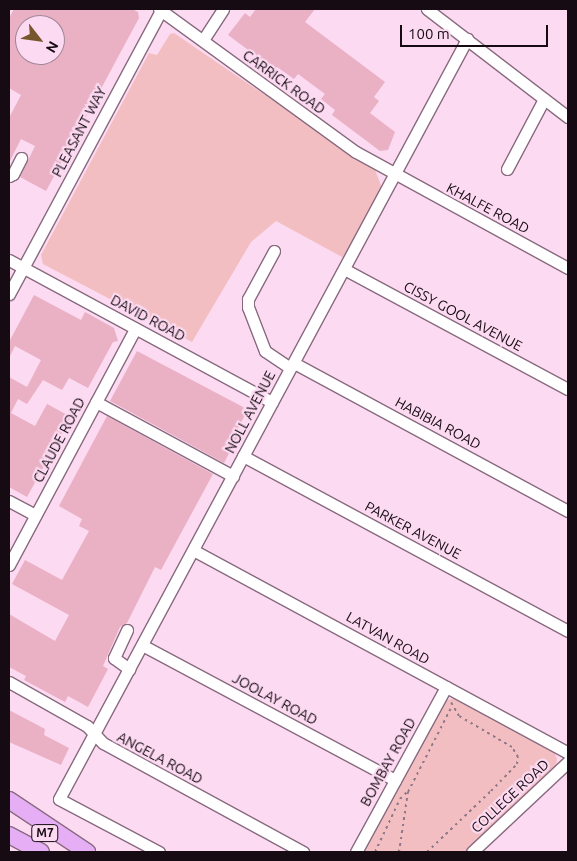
<!DOCTYPE html>
<style>
body{margin:0}
#map{position:relative;width:577px;height:861px;overflow:hidden;background:#fcdaf1;font-family:Ubuntu,sans-serif}
div>[style]{position:absolute}
[style*='--x']{left:calc(var(--x)*1px);top:calc(var(--y)*1px);width:calc(var(--w)*1px);rotate:calc(var(--a)*1deg)}
.green>*{inset:0;background:#f2bec1}
.building>*{inset:0;background:#eab0c4}
.path>*{height:2px;margin-top:-1px;transform-origin:0;background:repeating-linear-gradient(90deg,#8f7888 0 2.5px,transparent 0 6.5px)}
.roads{filter:drop-shadow(1px 0 #886a7f) drop-shadow(-1px 0 #886a7f) drop-shadow(0 1px #886a7f) drop-shadow(0 -1px #886a7f)}
.minor>*{height:11px;margin:-5.5px;padding:0 5.5px;transform-origin:5.5px;border-radius:5.5px;background:#fff}
.highway>*{height:16px;margin:-8px;padding:0 8px;transform-origin:8px;border-radius:8px;background:#e5aef5}
span{translate:-50% -50%;white-space:nowrap;text-align:center;line-height:1.15;-webkit-text-stroke:4.5px #fcdaf1;paint-order:stroke}
.shield-label span{padding:1px 4px;background:#fcdaf1;border:1px solid;border-radius:4px;-webkit-text-stroke-width:0}
.shield-label{font-size:12px;color:#160b13;font-weight:700}
.street-label{font-size:14px;color:#160b13}
.frame{position:absolute;inset:0;border:10px solid #160b13;pointer-events:none}
.north{position:absolute;left:15px;top:15px;width:50px;height:50px;box-sizing:border-box;background:#fcdaf1;border:1px solid #a08798;border-radius:50%;rotate:120deg;font-size:14px;font-weight:700;line-height:20px;text-align:center;color:#160b13}
.north::after{content:'';display:block;margin:auto;width:18px;height:22px;background:#77562d;clip-path:polygon(50% 0,100% 100%,50% 72%,0 100%)}
.scale{position:absolute;left:400px;top:25px;width:148px;height:22px;box-sizing:border-box;border:2px solid #160b13;border-top:0;padding-left:6px;font-size:15px;line-height:18px;white-space:nowrap;color:#160b13;-webkit-text-stroke:4px #fcdaf1;paint-order:stroke}
</style>
<div id="map">
<div class="green">
<div style="clip-path:polygon(174px 33px,375px 170px,382px 188px,344px 258px,276px 221px,251px 242px,192px 342px,43px 264px,41px 255px,149px 53px,157px 55px,170px 34px)"></div>
<div style="clip-path:polygon(458px 697px,552px 749px,557px 758px,556px 765px,464px 852px,363px 852px,443px 701px)"></div>
</div>
<div class="building">
<div style="clip-path:polygon(evenodd,14px 9px,132px 9px,138px 12px,139px 18px,46px 191px,20px 177px,35px 146px,21px 139px,9px 163px,9px 118px,21px 95px,9px 88px,9px 18px,14px 9px,25px 25px,55px 25px,55px 55px,25px 55px,25px 25px)"></div>
<div style="clip-path:polygon(256px 9px,315px 9px,305px 22px,385px 82px,374px 97px,379px 101px,370px 113px,395px 132px,388px 150px,380px 151px,332px 115px,335px 110px,321px 99px,325px 94px,298px 74px,294px 79px,277px 67px,275px 70px,228px 35px,245px 13px,250px 17px)"></div>
<div style="clip-path:polygon(34px 295px,81px 320px,85px 312px,114px 328px,118px 341px,113px 342px,88px 388px,69px 378px,62px 390px,43px 380px,27px 404px,18px 399px,11px 413px,35px 426px,47px 404px,71px 417px,27px 497px,9px 487px,9px 377px,27px 387px,41px 360px,15px 346px,9px 358px,9px 342px)"></div>
<div style="clip-path:polygon(137px 351px,243px 407px,246px 413px,235px 434px,238px 436px,224px 463px,110px 401px)"></div>
<div style="clip-path:polygon(107px 416px,213px 474px,161px 570px,155px 567px,127px 623px,120px 627px,103px 666px,108px 669px,88px 707px,68px 696px,65px 702px,24px 680px,26px 676px,9px 667px,9px 614px,55px 641px,69px 615px,12px 584px,25px 560px,62px 580px,89px 531px,79px 526px,82px 519px,59px 506px)"></div>
<div style="clip-path:polygon(9px 710px,45px 729px,44px 735px,69px 748px,61px 765px,9px 742px)"></div>
</div>
<div class="path">
<div style="--x:375;--y:852;--w:59;--a:-64.7"></div>
<div style="--x:400;--y:799;--w:13;--a:-45"></div>
<div style="--x:399;--y:852;--w:61;--a:-81.5"></div>
<div style="--x:408;--y:792;--w:97;--a:-62.9"></div>
<div style="--x:427;--y:852;--w:88;--a:-43.6"></div>
<div style="--x:491;--y:791;--w:37;--a:-46"></div>
<div style="--x:517;--y:764;--w:7;--a:-82"></div>
<div style="--x:518;--y:757;--w:12;--a:-121"></div>
<div style="--x:512;--y:747;--w:61;--a:-149.7"></div>
<div style="--x:459;--y:716;--w:16;--a:-120"></div>
</div>
<div class="roads">
<div class="minor">
<div style="--x:159;--y:9;--w:243;--a:36"></div>
<div style="--x:356;--y:152;--w:242;--a:28.7"></div>
<div style="--x:427;--y:9;--w:178;--a:37.5"></div>
<div style="--x:203;--y:40;--w:37;--a:-57"></div>
<div style="--x:507;--y:169;--w:79;--a:-62.1"></div>
<div style="--x:9;--y:176;--w:4;--a:-27"></div>
<div style="--x:13;--y:174;--w:18;--a:-63"></div>
<div style="--x:274;--y:251;--w:55;--a:118.4"></div>
<div style="--x:248;--y:299;--w:8;--a:90"></div>
<div style="--x:248;--y:307;--w:47;--a:68.9"></div>
<div style="--x:265;--y:351;--w:30;--a:34"></div>
<div style="--x:9;--y:260;--w:299;--a:28.4"></div>
<div style="--x:344;--y:269;--w:254;--a:28.2"></div>
<div style="--x:9;--y:294;--w:322;--a:-61.8"></div>
<div style="--x:294;--y:363;--w:311;--a:28.4"></div>
<div style="--x:96;--y:402;--w:156;--a:28.4"></div>
<div style="--x:243;--y:456;--w:369;--a:28.3"></div>
<div style="--x:9;--y:501;--w:30;--a:28"></div>
<div style="--x:193;--y:550;--w:426;--a:28.4"></div>
<div style="--x:9;--y:565;--w:268;--a:-61.9"></div>
<div style="--x:127;--y:630;--w:31;--a:115"></div>
<div style="--x:114;--y:658;--w:19;--a:36"></div>
<div style="--x:142;--y:645;--w:287;--a:28.1"></div>
<div style="--x:9;--y:682;--w:90;--a:29.4"></div>
<div style="--x:87;--y:726;--w:23;--a:47"></div>
<div style="--x:103;--y:743;--w:228;--a:28.6"></div>
<div style="--x:159;--y:852;--w:113;--a:-152.1"></div>
<div style="--x:59;--y:799;--w:863;--a:-61.77"></div>
<div style="--x:356;--y:852;--w:188;--a:-61.4"></div>
<div style="--x:472;--y:852;--w:132;--a:-43.2"></div>
</div>
<div class="highway">
<div style="--x:9;--y:800;--w:94;--a:33.7"></div>
<div style="--x:9;--y:835;--w:36;--a:28"></div>
</div>
</div>
<div class="shield-label">
<span style="left:45px;top:833px">M7</span>
</div>
<div class="street-label">
<span style="left:284px;top:82px;rotate:36deg">CARRICK ROAD</span>
<span style="left:79px;top:132px;rotate:-62deg">PLEASANT WAY</span>
<span style="left:488px;top:208px;rotate:28deg">KHALFE ROAD</span>
<span style="left:463px;top:316px;rotate:28deg">CISSY GOOL AVENUE</span>
<span style="left:148px;top:318px;rotate:28deg">DAVID ROAD</span>
<span style="left:250px;top:412px;rotate:-62deg">NOLL AVENUE</span>
<span style="left:438px;top:423px;rotate:28deg">HABIBIA ROAD</span>
<span style="left:59px;top:440px;rotate:-62deg">CLAUDE ROAD</span>
<span style="left:413px;top:530px;rotate:28deg">PARKER AVENUE</span>
<span style="left:388px;top:638px;rotate:29deg">LATVAN ROAD</span>
<span style="left:275px;top:699px;rotate:28deg">JOOLAY ROAD</span>
<span style="left:160px;top:758px;rotate:28deg">ANGELA ROAD</span>
<span style="left:388px;top:762px;rotate:-61deg">BOMBAY ROAD</span>
<span style="left:510px;top:796px;rotate:-43deg">COLLEGE ROAD</span>
</div>
<div class="frame"></div>
<div class="north">N</div>
<div class="scale">100 m</div>
</div>
